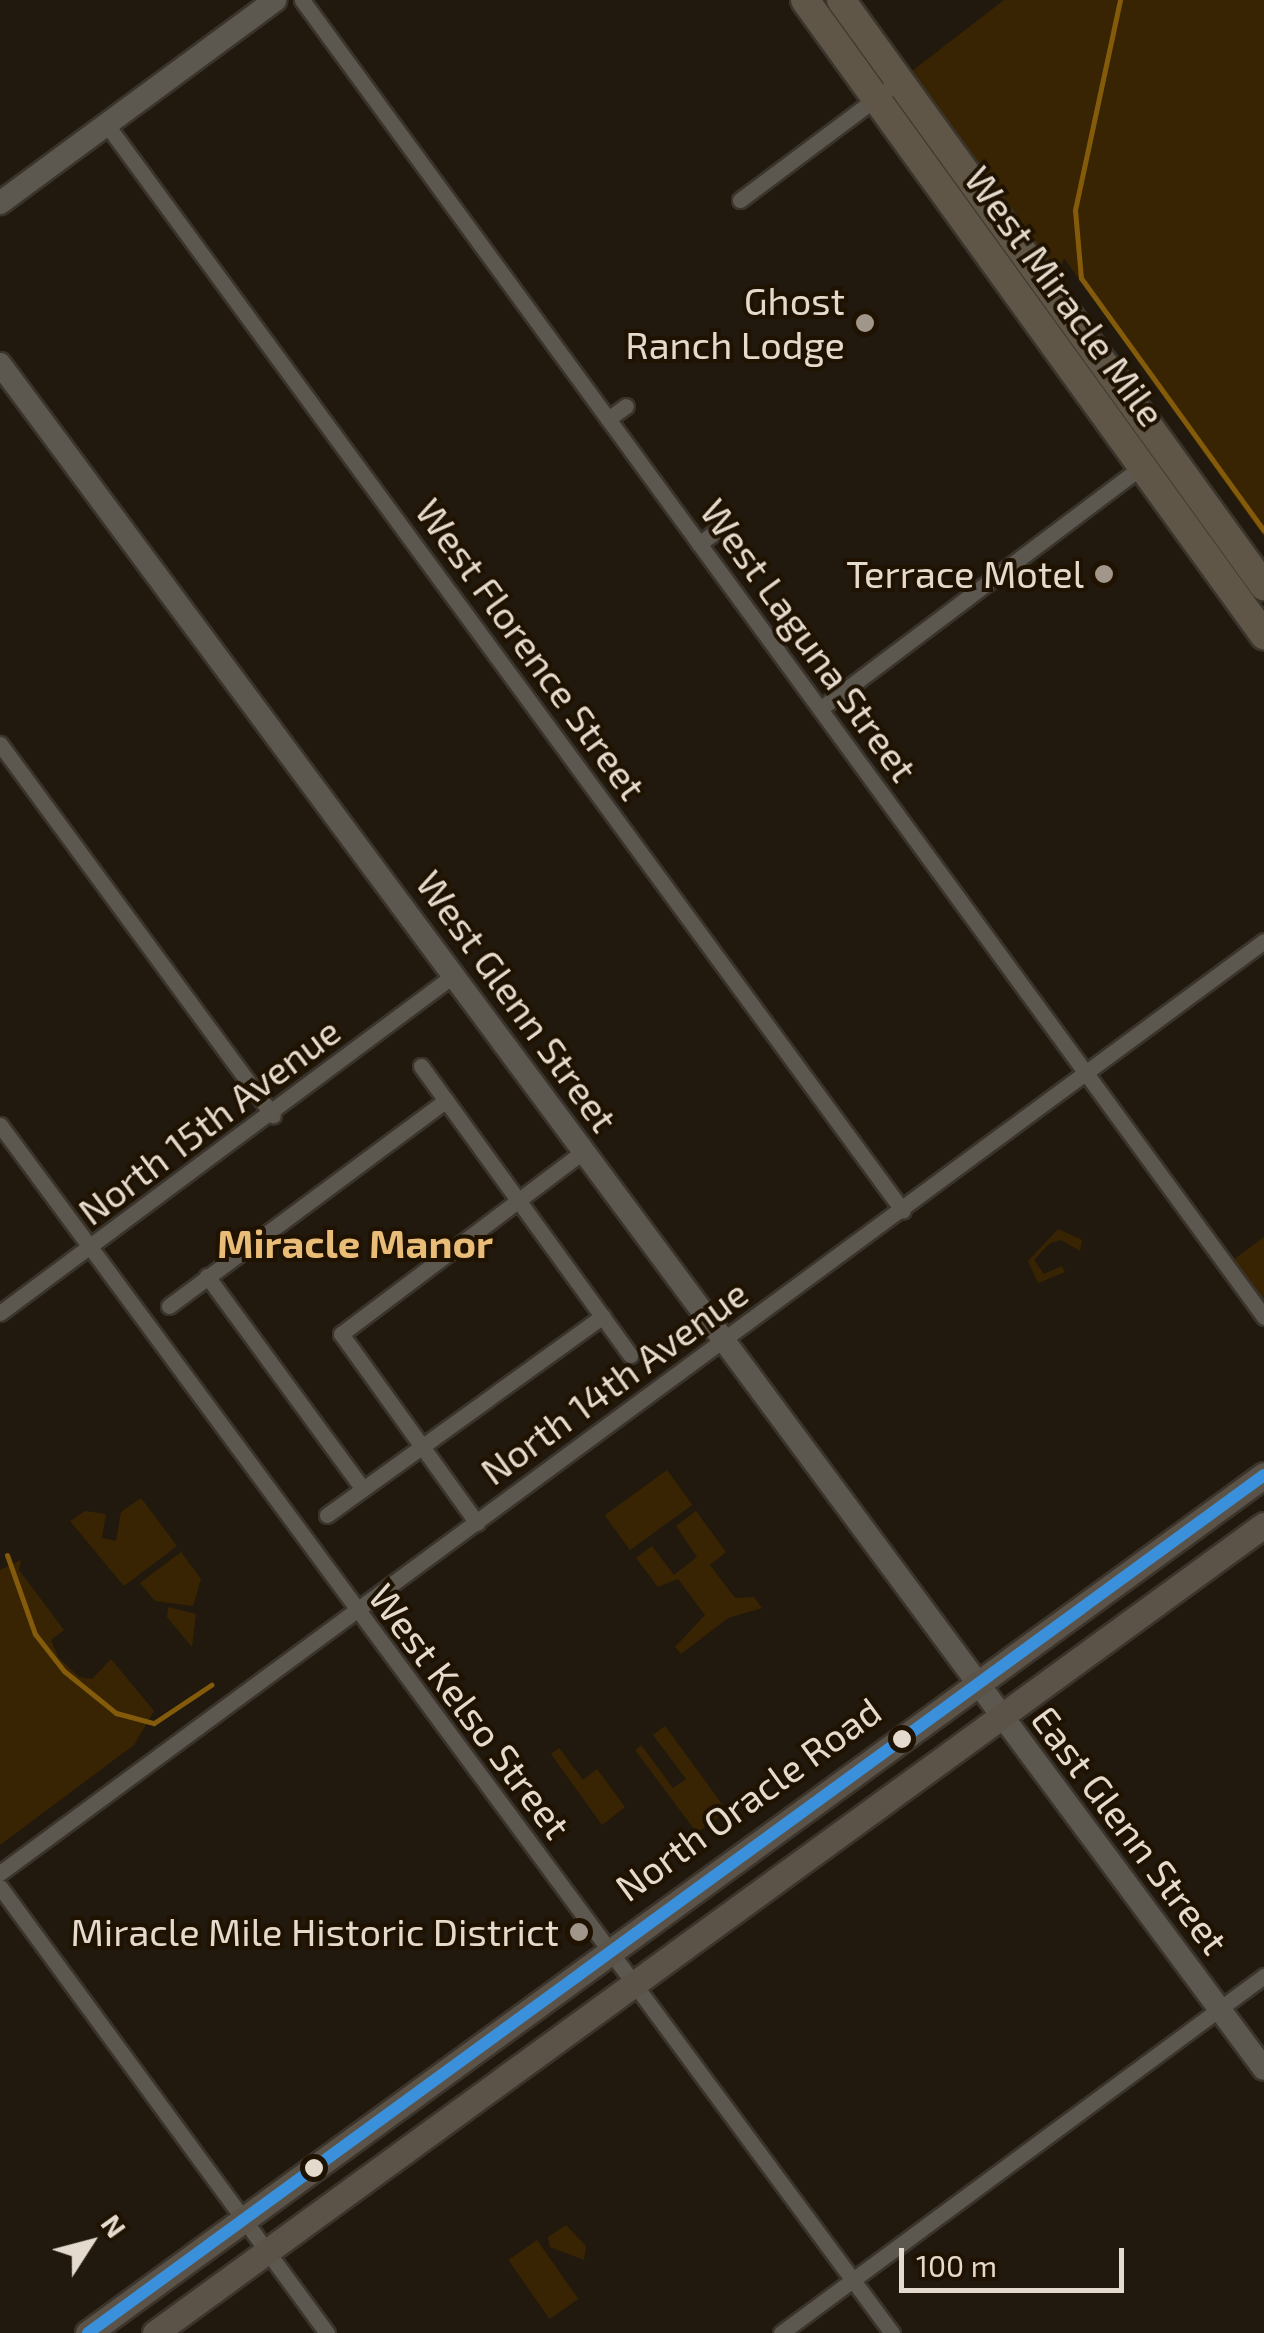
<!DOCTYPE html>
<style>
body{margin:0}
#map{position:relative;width:1264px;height:2333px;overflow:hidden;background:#21190d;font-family:"Exo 2",sans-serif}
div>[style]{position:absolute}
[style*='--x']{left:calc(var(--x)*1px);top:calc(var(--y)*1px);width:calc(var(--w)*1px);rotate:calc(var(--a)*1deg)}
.green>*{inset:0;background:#382402;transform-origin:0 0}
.stream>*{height:5px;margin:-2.5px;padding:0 2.5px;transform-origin:2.5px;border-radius:2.5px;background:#845b0b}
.roads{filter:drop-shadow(2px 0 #3a342c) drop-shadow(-2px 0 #3a342c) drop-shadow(0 2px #3a342c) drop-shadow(0 -2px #3a342c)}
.street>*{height:15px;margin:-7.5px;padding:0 7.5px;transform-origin:7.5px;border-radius:7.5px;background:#5d584f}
.secondary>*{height:22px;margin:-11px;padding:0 11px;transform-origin:11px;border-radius:11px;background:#5d584f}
.primary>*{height:25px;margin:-12.5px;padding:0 12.5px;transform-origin:12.5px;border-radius:12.5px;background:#5b5348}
.highway>*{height:28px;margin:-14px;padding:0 14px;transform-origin:14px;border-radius:14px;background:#5f5648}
.bus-1>*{height:12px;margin:-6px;padding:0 6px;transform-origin:6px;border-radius:6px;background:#3a90db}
.dots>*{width:28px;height:28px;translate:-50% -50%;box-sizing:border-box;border:5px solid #1f1200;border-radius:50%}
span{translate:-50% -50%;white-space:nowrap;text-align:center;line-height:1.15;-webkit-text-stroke:8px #1f1200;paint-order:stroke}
.street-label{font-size:38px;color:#e4dacd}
.poi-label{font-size:38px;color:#e4dacd}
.right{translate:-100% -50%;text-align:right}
.neighbourhood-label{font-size:40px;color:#e9bc78;font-weight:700}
.north{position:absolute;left:40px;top:2193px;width:100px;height:100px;-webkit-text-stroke:8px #1f1200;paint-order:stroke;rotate:54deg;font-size:28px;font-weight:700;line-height:40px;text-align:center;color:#e4dacd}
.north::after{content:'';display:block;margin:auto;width:35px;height:45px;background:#e4dacd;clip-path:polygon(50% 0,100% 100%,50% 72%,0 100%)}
.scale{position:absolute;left:899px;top:2248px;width:225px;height:45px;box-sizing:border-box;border:5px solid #e4dacd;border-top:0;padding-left:12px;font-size:30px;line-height:35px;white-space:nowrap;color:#e4dacd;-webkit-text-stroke:8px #1f1200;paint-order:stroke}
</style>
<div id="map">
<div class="green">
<div style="clip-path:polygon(1004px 0,1264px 0,1264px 537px,1064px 258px,1053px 294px,899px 81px)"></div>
<div style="clip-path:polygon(1058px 1229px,1082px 1240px,1080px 1251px,1061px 1240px,1050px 1243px,1034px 1260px,1044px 1274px,1062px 1266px,1065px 1272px,1038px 1283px,1028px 1261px)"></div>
<div style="clip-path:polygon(1264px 1237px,1264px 1317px,1226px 1265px)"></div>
<div style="left:667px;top:1470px;width:43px;height:77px;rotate:54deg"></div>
<div style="clip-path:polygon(141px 1498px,177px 1546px,124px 1586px,70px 1521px,85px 1511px,106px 1514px,102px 1538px,116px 1541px,121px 1512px)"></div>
<div style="clip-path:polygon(696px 1511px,726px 1552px,710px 1565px,735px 1598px,754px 1597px,762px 1608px,728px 1618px,681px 1654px,675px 1647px,705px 1615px,678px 1579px,658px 1587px,636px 1558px,652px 1546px,674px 1575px,697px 1557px,676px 1526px)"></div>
<div style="clip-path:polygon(181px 1552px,201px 1579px,193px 1606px,155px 1601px,140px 1583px)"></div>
<div style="clip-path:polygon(21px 1560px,19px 1570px,64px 1630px,51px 1640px,58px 1657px,79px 1677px,92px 1679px,111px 1659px,154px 1711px,134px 1745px,0 1845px,0 1570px)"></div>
<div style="clip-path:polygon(168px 1607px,196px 1614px,192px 1647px,167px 1617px)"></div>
<div style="clip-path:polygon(665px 1726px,727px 1811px,697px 1833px,635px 1750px,641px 1745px,673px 1788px,686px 1779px,653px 1735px)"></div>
<div style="clip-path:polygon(559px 1748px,583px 1780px,597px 1769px,625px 1807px,602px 1825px,551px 1754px)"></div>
<div style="clip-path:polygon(566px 2225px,586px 2246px,584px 2260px,550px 2247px,548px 2237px)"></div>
<div style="left:537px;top:2240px;width:72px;height:35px;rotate:55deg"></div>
</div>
<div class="stream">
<div style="--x:1120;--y:0;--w:215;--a:102.1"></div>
<div style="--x:1075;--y:210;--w:68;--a:85"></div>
<div style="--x:1081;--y:278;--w:312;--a:54.1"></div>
<div style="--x:7;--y:1555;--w:84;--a:70.5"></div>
<div style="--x:35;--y:1634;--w:47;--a:51.9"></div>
<div style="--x:64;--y:1671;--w:67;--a:38.9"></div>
<div style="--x:116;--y:1713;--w:39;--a:15"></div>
<div style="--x:154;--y:1723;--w:69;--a:-33.7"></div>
</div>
<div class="roads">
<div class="street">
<div style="--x:302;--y:0;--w:1631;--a:53.85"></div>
<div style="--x:107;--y:125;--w:1346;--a:53.76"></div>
<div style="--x:740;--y:200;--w:199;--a:-36.8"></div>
<div style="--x:608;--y:419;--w:22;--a:-36"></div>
<div style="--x:699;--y:544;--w:20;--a:-37"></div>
<div style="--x:820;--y:709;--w:406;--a:-37"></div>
<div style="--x:0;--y:744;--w:461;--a:53.7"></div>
<div style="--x:421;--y:1066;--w:357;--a:54.1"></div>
<div style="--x:0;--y:1125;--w:1502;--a:53.56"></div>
<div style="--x:207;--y:1276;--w:264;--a:53.8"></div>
<div style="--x:169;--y:1306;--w:345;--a:-36.6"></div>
<div style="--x:0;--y:1313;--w:566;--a:-36.67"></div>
<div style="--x:327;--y:1515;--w:340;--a:-35.8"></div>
<div style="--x:477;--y:1523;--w:233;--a:-125.7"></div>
<div style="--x:341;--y:1334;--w:304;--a:-37"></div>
<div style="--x:0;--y:1873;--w:1570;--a:-36.4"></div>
<div style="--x:0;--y:1887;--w:553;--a:53.75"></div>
<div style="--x:781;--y:2333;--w:601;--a:-36.47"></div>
</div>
<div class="secondary">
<div style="--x:0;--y:203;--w:342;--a:-36.4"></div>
<div style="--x:0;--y:364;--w:2122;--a:53.45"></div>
</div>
<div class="primary">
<div style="--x:88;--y:2333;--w:1456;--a:-36.11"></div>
<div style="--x:155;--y:2333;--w:1372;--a:-36.08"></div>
</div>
<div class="highway">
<div style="--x:805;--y:0;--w:784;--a:54.14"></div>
<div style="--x:841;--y:0;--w:723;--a:54.18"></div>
</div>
</div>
<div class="bus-1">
<div style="--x:88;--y:2333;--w:1456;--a:-36.11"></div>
</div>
<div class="dots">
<div style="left:865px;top:323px;background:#a0968a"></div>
<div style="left:1104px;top:574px;background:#a0968a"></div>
<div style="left:902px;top:1739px;background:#e4dacd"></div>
<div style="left:579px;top:1932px;background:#a0968a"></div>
<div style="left:314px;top:2168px;background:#e4dacd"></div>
</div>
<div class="street-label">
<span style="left:1065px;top:296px;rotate:54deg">West Miracle Mile</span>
<span style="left:809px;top:640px;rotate:54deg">West Laguna Street</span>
<span style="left:531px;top:649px;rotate:54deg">West Florence Street</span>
<span style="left:517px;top:1001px;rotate:54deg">West Glenn Street</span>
<span style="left:209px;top:1121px;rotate:-37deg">North 15th Avenue</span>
<span style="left:614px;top:1382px;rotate:-36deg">North 14th Avenue</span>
<span style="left:470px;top:1711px;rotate:53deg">West Kelso Street</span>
<span style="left:748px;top:1799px;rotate:-36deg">North Oracle Road</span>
<span style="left:1130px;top:1830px;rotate:53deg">East Glenn Street</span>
</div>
<div class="poi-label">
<span class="right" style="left:845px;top:323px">Ghost<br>Ranch Lodge</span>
<span class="right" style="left:1084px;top:574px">Terrace Motel</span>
<span class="right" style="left:559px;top:1932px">Miracle Mile Historic District</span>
</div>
<div class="neighbourhood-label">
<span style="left:355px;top:1242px">Miracle Manor</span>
</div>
<div class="north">N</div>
<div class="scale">100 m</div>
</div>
